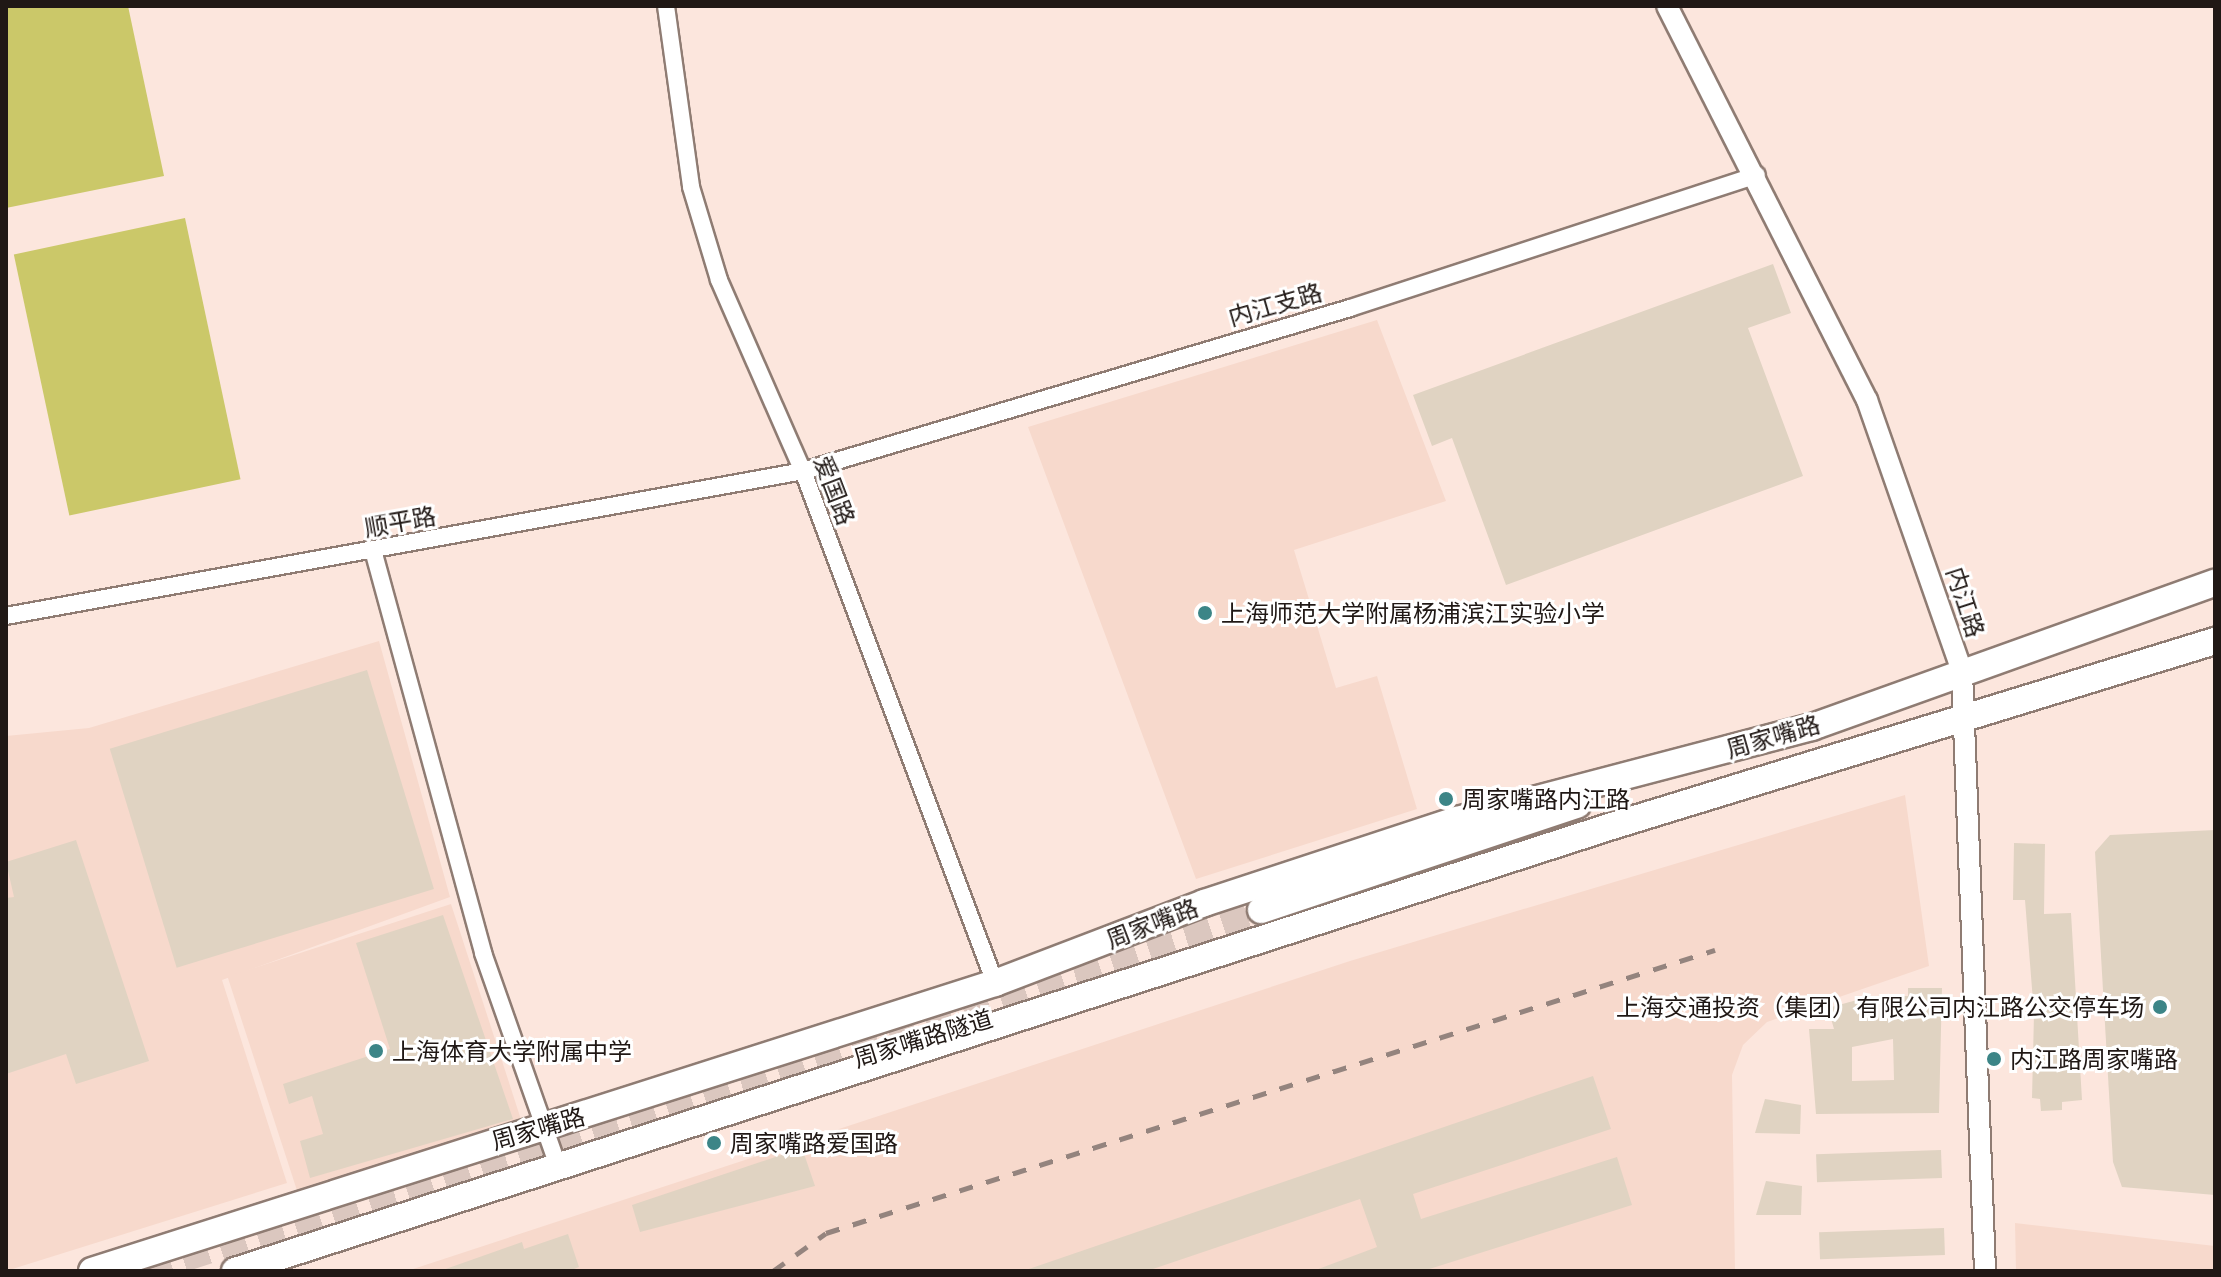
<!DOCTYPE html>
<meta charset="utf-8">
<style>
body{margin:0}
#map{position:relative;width:2221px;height:1277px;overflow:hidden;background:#fce6dd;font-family:"Open Sans","Noto Sans SC",sans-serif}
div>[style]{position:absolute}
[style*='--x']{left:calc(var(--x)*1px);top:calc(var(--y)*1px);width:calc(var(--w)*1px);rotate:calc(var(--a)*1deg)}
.built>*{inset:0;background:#f7d9cc;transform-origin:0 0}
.green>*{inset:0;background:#cbc869;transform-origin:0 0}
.building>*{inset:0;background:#e0d3c2;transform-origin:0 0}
.primary-tunnel>*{height:26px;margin-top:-13px;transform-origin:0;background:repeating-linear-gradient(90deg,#dbc7bf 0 26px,transparent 0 39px)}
.roads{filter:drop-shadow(2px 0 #8f7c73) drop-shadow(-2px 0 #8f7c73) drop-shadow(0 2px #8f7c73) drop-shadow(0 -2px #8f7c73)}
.minor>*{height:16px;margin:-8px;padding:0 8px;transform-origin:8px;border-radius:8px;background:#fff}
.tertiary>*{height:20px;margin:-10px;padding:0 10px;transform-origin:10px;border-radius:10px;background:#fff}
.primary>*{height:26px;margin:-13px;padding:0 13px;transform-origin:13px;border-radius:13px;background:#fff}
.rail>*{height:5px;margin-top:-2.5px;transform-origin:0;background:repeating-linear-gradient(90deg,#94847e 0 14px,transparent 0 28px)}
.dots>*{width:22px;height:22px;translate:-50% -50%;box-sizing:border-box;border:4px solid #fff;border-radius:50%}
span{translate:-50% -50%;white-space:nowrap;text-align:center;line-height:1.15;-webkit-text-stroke:6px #fff;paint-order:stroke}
.street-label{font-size:24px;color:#201815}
.poi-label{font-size:24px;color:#201815}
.left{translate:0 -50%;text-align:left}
.right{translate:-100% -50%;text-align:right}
.frame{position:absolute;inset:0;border:8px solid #201815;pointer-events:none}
</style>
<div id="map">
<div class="built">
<div style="clip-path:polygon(1377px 320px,1446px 501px,1294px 550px,1336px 688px,1377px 676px,1417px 809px,1196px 879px,1028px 427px)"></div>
<div style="clip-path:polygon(379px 641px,450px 897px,222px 980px,287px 1183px,6px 1271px,6px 736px,89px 728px)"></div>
<div style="clip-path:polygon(1905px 795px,1929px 966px,1767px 1022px,1743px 1045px,1732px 1075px,1735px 1271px,407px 1271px,1350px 961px)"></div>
<div style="left:451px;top:904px;width:226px;height:235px;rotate:72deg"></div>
<div style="clip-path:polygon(2015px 1223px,2215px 1246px,2215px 1271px,2016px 1271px)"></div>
</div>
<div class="green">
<div style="clip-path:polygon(6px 6px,128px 6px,164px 176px,6px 208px)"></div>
<div style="left:185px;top:218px;width:267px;height:175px;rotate:78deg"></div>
</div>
<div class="building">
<div style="clip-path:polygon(1773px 264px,1791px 313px,1748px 328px,1803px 476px,1506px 585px,1452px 438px,1432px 446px,1413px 395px)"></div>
<div style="left:367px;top:670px;width:229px;height:269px;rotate:73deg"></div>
<div style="clip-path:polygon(2215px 830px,2215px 1195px,2122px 1187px,2113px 1162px,2095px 852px,2110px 835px)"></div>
<div style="clip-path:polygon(76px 840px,149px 1061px,76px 1084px,66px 1054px,6px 1074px,6px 898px,14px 897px,6px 862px)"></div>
<div style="clip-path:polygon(2014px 843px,2045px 844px,2044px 914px,2071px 913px,2082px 1100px,2062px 1102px,2062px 1110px,2041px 1111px,2040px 1099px,2032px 1098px,2034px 1014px,2025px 900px,2013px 900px)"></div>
<div style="clip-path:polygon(443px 915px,513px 1119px,310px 1178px,300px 1141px,323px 1134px,312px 1096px,289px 1104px,283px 1084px,390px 1049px,356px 943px)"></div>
<div style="clip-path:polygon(evenodd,1908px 988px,1942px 988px,1939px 1113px,1816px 1114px,1809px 1029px,1834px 1029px,1828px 1008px,1864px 998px,1868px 1013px,1893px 1008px,1893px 996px,1908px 996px,1908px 988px,1893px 1039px,1894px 1080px,1852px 1081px,1852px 1047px,1893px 1039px)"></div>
<div style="clip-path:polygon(1593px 1076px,1611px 1129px,1413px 1194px,1421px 1219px,1617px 1157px,1632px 1205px,1423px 1271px,1313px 1271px,1377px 1247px,1360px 1199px,1147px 1271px,1023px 1271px)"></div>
<div style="clip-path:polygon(1765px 1099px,1801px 1105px,1800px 1134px,1755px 1133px)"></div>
<div style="clip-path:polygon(802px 1148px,815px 1186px,640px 1232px,632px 1205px)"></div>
<div style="left:1941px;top:1150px;width:28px;height:125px;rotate:88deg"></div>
<div style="clip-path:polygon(1766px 1181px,1802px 1186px,1801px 1215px,1756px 1215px)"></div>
<div style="left:1944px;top:1228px;width:27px;height:125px;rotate:88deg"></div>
<div style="clip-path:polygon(568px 1234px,579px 1267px,569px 1271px,440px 1271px,522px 1242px,524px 1249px)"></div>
</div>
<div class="primary-tunnel">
<div style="--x:146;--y:1271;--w:1172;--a:-17.94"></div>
</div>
<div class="roads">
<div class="minor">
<div style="--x:666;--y:6;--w:183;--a:82.1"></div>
<div style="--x:691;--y:187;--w:97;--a:73.2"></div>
<div style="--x:719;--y:280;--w:209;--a:66.3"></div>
<div style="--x:803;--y:471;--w:547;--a:69.44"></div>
<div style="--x:373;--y:550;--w:418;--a:74.7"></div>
<div style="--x:483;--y:953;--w:229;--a:70.6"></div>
<div style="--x:6;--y:616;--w:810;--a:-10.31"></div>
<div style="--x:803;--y:471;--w:571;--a:-16.59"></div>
<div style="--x:1350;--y:308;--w:428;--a:-18.1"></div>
</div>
<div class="tertiary">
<div style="--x:1667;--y:6;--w:442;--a:63.1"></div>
<div style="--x:1867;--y:400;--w:288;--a:70.7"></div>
<div style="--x:1962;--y:672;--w:599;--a:87.8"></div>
</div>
<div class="primary">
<div style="--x:1261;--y:910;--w:333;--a:-18.4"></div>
<div style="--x:92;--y:1271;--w:948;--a:-17.69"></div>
<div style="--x:995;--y:983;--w:224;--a:-20.9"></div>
<div style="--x:1204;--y:903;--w:266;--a:-18.2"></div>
<div style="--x:1457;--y:820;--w:367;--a:-14.7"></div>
<div style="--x:1812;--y:727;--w:428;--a:-19.7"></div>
<div style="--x:235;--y:1271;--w:1447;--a:-17.91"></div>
<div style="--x:1612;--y:826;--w:631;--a:-17.06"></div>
</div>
</div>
<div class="rail">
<div style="--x:773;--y:1271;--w:65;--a:-35.6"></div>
<div style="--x:826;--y:1233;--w:933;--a:-17.66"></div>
</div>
<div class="dots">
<div style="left:1205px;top:613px;background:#3c8587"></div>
<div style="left:1446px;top:799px;background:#3c8587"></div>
<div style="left:2160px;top:1007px;background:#3c8587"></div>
<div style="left:376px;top:1051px;background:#3c8587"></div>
<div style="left:1994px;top:1059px;background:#3c8587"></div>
<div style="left:714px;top:1143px;background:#3c8587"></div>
</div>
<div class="street-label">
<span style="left:1275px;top:304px;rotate:-16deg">内江支路</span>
<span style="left:835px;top:490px;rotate:69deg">爱国路</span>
<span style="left:400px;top:521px;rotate:-10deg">顺平路</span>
<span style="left:1966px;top:602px;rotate:72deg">内江路</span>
<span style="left:1773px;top:736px;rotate:-16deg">周家嘴路</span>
<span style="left:1152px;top:923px;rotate:-21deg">周家嘴路</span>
<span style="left:923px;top:1038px;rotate:-17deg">周家嘴路隧道</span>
<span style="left:538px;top:1128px;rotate:-16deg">周家嘴路</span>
</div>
<div class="poi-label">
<span class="left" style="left:1221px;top:613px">上海师范大学附属杨浦滨江实验小学</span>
<span class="left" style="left:1462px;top:799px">周家嘴路内江路</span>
<span class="right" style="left:2144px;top:1007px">上海交通投资（集团）有限公司内江路公交停车场</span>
<span class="left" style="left:392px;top:1051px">上海体育大学附属中学</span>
<span class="left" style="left:2010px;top:1059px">内江路周家嘴路</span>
<span class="left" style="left:730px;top:1143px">周家嘴路爱国路</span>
</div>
<div class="frame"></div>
</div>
